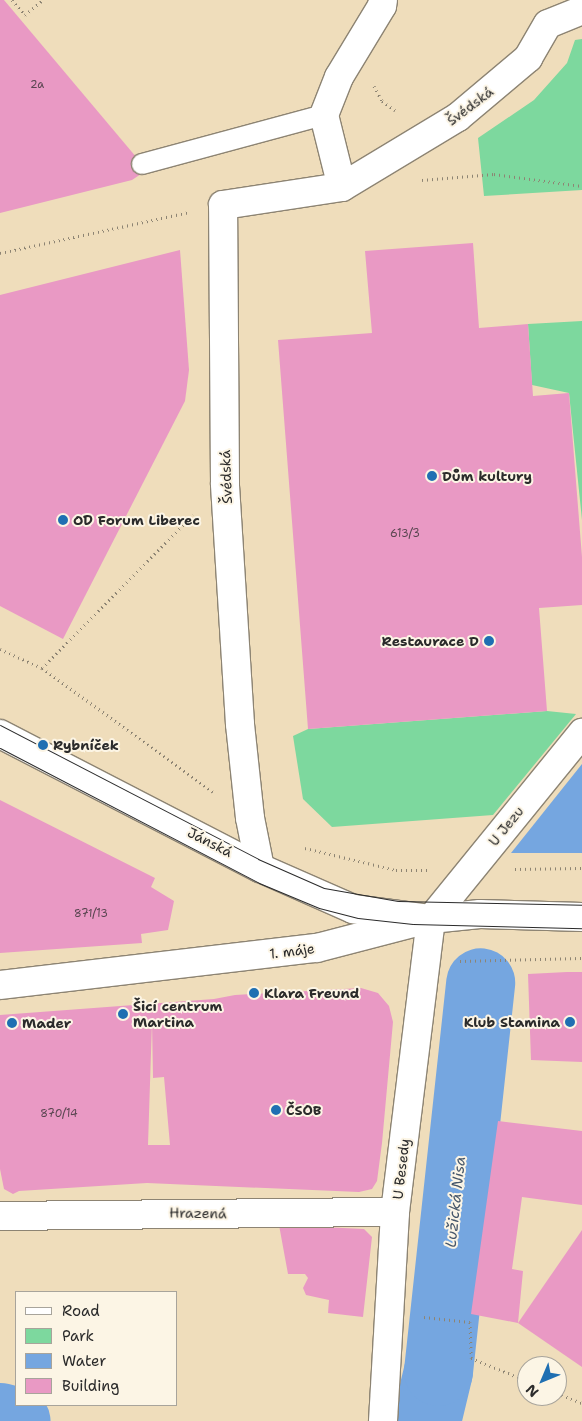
<!DOCTYPE html>
<meta charset="utf-8">
<style>
body{margin:0}
#map{position:relative;width:582px;height:1421px;overflow:hidden;background:#efddbb;font-family:"Shantell Sans",sans-serif}
div>[style]{position:absolute}
[style*='--x']{left:calc(var(--x)*1px);top:calc(var(--y)*1px);width:calc(var(--w)*1px);rotate:calc(var(--a)*1deg)}
.green>*{inset:0;background:#7dd89e}
.water>*{inset:0;background:#75a6e0}
.pier>*{inset:0;background:#efddbb}
.river>*{height:69px;margin:-34.5px;padding:0 34.5px;transform-origin:34.5px;border-radius:34.5px;background:#75a6e0}
.building>*{inset:0;background:#e999c4}
.path>*{height:3px;margin-top:-1.5px;transform-origin:0;background:repeating-linear-gradient(90deg,#8d8473 0 1px,transparent 0 5px)}
.roads{filter:drop-shadow(1px 0 #8d8473) drop-shadow(-1px 0 #8d8473) drop-shadow(0 1px #8d8473) drop-shadow(0 -1px #8d8473)}
.service>*{height:20px;margin:-10px;padding:0 10px;transform-origin:10px;border-radius:10px;background:#fff}
.pedestrian>*{height:28px;margin:-14px;padding:0 14px;transform-origin:14px;border-radius:14px;background:#fff}
.minor>*{height:28px;margin:-14px;padding:0 14px;transform-origin:14px;border-radius:14px;background:#fff}
.tram>*{height:1px;margin:-0.5px;padding:0 0.5px;transform-origin:0.5px;border-radius:0.5px;background:#2b2b2b}
.dots>*{width:14px;height:14px;translate:-50% -50%;box-sizing:border-box;border:2px solid #fcf5e5;border-radius:50%}
span{translate:-50% -50%;white-space:nowrap;text-align:center;line-height:1.15;-webkit-text-stroke:4px #fcf5e5;paint-order:stroke}
.number-label{font-size:11px;color:#5a4651}
.number-label span{-webkit-text-stroke-width:0}
.street-label{font-size:14px;color:#2b2b2b}
.poi-label{font-size:14px;color:#2b2b2b;font-weight:700}
.left{translate:0 -50%;text-align:left}
.right{translate:-100% -50%;text-align:right}
.water-label{font-size:15px;color:#45566a;font-style:italic}
.legend{position:absolute;left:15px;top:1291px;width:162px;height:115px;box-sizing:border-box;background:#fcf5e5;border:1px solid #a8a49b;margin:0;padding:6px 9px;list-style:none;font-size:15px;color:#2b2b2b}
.legend li{display:flex;align-items:center;gap:10px;height:25px}
.legend b{width:25px;border:1px solid #a8a49b}
.north{position:absolute;left:517px;top:1356px;width:50px;height:50px;box-sizing:border-box;background:#fcf5e5;border:1px solid #a8a49b;border-radius:50%;rotate:225deg;font-size:14px;font-weight:700;line-height:20px;text-align:center;color:#2b2b2b}
.north::after{content:'';display:block;margin:auto;width:18px;height:22px;background:#1f6fb2;clip-path:polygon(50% 0,100% 100%,50% 72%,0 100%)}
</style>
<div id="map">
<div class="green">
<div style="clip-path:polygon(582px 39px,582px 190px,484px 196px,478px 138px,534px 100px,567px 63px,575px 40px)"></div>
<div style="clip-path:polygon(582px 321px,582px 520px,569px 393px,532px 385px,528px 324px)"></div>
<div style="clip-path:polygon(547px 711px,576px 714px,493px 815px,332px 827px,303px 799px,293px 736px,308px 729px)"></div>
</div>
<div class="water">
<div style="clip-path:polygon(582px 764px,582px 853px,511px 853px)"></div>
</div>
<div class="pier">
<div style="clip-path:polygon(511px 853px,582px 853px,582px 855px,511px 856px)"></div>
</div>
<div class="river">
<div style="--x:0;--y:1417;--w:16;--a:14"></div>
<div style="--x:426;--y:1421;--w:51;--a:-76.5"></div>
<div style="--x:438;--y:1371;--w:391;--a:-83.8"></div>
</div>
<div class="building">
<div style="clip-path:polygon(0 0,4px 0,142px 164px,141px 174px,132px 180px,0 213px)"></div>
<div style="clip-path:polygon(473px 243px,479px 328px,528px 324px,533px 396px,569px 393px,582px 557px,582px 605px,539px 608px,547px 711px,308px 729px,278px 340px,372px 333px,365px 251px)"></div>
<div style="clip-path:polygon(180px 250px,189px 370px,185px 401px,63px 639px,0 606px,0 295px)"></div>
<div style="clip-path:polygon(0 800px,155px 878px,151px 887px,174px 901px,168px 930px,141px 934px,142px 943px,0 953px)"></div>
<div style="clip-path:polygon(567px 972px,582px 972px,582px 1062px,531px 1060px,528px 974px)"></div>
<div style="clip-path:polygon(evenodd,361px 988px,378px 993px,389px 1006px,393px 1022px,382px 1143px,377px 1181px,372px 1189px,359px 1192px,147px 1183px,19px 1191px,13px 1194px,4px 1189px,0 1169px,0 1015px,214px 999px,235px 995px,361px 988px,152px 1022px,153px 1078px,164px 1077px,170px 1145px,148px 1145px,152px 1022px)"></div>
<div style="clip-path:polygon(498px 1121px,582px 1131px,582px 1205px,522px 1197px,512px 1269px,523px 1271px,518px 1323px,471px 1314px)"></div>
<div style="clip-path:polygon(279px 1225px,364px 1229px,372px 1237px,363px 1317px,328px 1313px,329px 1300px,306px 1295px,303px 1288px,308px 1278px,305px 1274px,288px 1274px)"></div>
<div style="clip-path:polygon(582px 1230px,582px 1367px,518px 1323px)"></div>
</div>
<div class="path">
<div style="--x:12;--y:0;--w:20;--a:49"></div>
<div style="--x:25;--y:15;--w:23;--a:-40"></div>
<div style="--x:374;--y:86;--w:17;--a:62"></div>
<div style="--x:382;--y:101;--w:16;--a:35"></div>
<div style="--x:422;--y:180;--w:72;--a:-4.8"></div>
<div style="--x:494;--y:174;--w:89;--a:7.8"></div>
<div style="--x:0;--y:253;--w:194;--a:-12.2"></div>
<div style="--x:0;--y:649;--w:46;--a:24.3"></div>
<div style="--x:42;--y:668;--w:211;--a:35.9"></div>
<div style="--x:42;--y:668;--w:215;--a:-45.4"></div>
<div style="--x:305;--y:848;--w:94;--a:13.6"></div>
<div style="--x:396;--y:870;--w:31;--a:0"></div>
<div style="--x:515;--y:869;--w:67;--a:-0.9"></div>
<div style="--x:460;--y:961;--w:122;--a:-1.4"></div>
<div style="--x:424;--y:1317;--w:46;--a:6.2"></div>
<div style="--x:470;--y:1322;--w:36;--a:88"></div>
<div style="--x:471;--y:1358;--w:61;--a:22.3"></div>
<div style="--x:557;--y:1393;--w:27;--a:22"></div>
</div>
<div class="roads">
<div class="service">
<div style="--x:142;--y:164;--w:188;--a:-15.1"></div>
</div>
<div class="pedestrian">
<div style="--x:0;--y:734;--w:292;--a:27.3"></div>
<div style="--x:260;--y:868;--w:102;--a:23.8"></div>
<div style="--x:353;--y:909;--w:79;--a:7.3"></div>
<div style="--x:260;--y:868;--w:51;--a:-101.3"></div>
<div style="--x:250;--y:818;--w:95;--a:-96.1"></div>
<div style="--x:240;--y:724;--w:241;--a:-93.6"></div>
<div style="--x:225;--y:483;--w:278;--a:-90.4"></div>
<div style="--x:223;--y:205;--w:120;--a:-8.6"></div>
<div style="--x:0;--y:985;--w:319;--a:-6.7"></div>
<div style="--x:317;--y:948;--w:103;--a:-14.6"></div>
<div style="--x:0;--y:1216;--w:395;--a:-0.6"></div>
</div>
<div class="minor">
<div style="--x:383;--y:0;--w:6;--a:99"></div>
<div style="--x:382;--y:6;--w:83;--a:121.2"></div>
<div style="--x:339;--y:77;--w:41;--a:111.5"></div>
<div style="--x:324;--y:115;--w:74;--a:76"></div>
<div style="--x:342;--y:187;--w:135;--a:-31.1"></div>
<div style="--x:458;--y:117;--w:92;--a:-40.1"></div>
<div style="--x:528;--y:58;--w:39;--a:-60"></div>
<div style="--x:548;--y:24;--w:37;--a:-22"></div>
<div style="--x:431;--y:919;--w:240;--a:-50.9"></div>
<div style="--x:431;--y:919;--w:49;--a:-5.8"></div>
<div style="--x:480;--y:914;--w:102;--a:1.7"></div>
<div style="--x:383;--y:1421;--w:209;--a:-86.7"></div>
<div style="--x:395;--y:1212;--w:295;--a:-83"></div>
</div>
</div>
<div class="tram">
<div style="--x:0;--y:725;--w:291;--a:27.4"></div>
<div style="--x:258;--y:859;--w:72;--a:23.7"></div>
<div style="--x:324;--y:888;--w:75;--a:10"></div>
<div style="--x:398;--y:901;--w:184;--a:1.2"></div>
<div style="--x:0;--y:748;--w:292;--a:27.5"></div>
<div style="--x:259;--y:883;--w:65;--a:22.6"></div>
<div style="--x:319;--y:908;--w:40;--a:14.4"></div>
<div style="--x:358;--y:918;--w:55;--a:6.2"></div>
<div style="--x:413;--y:924;--w:169;--a:1.4"></div>
</div>
<div class="dots">
<div style="left:432px;top:476px;background:#1f6fb2"></div>
<div style="left:63px;top:520px;background:#1f6fb2"></div>
<div style="left:489px;top:641px;background:#1f6fb2"></div>
<div style="left:43px;top:745px;background:#1f6fb2"></div>
<div style="left:254px;top:993px;background:#1f6fb2"></div>
<div style="left:123px;top:1014px;background:#1f6fb2"></div>
<div style="left:570px;top:1022px;background:#1f6fb2"></div>
<div style="left:12px;top:1023px;background:#1f6fb2"></div>
<div style="left:276px;top:1110px;background:#1f6fb2"></div>
</div>
<div class="number-label">
<span style="left:37px;top:85px">2a</span>
<span style="left:405px;top:534px">613/3</span>
<span style="left:91px;top:914px">871/13</span>
<span style="left:59px;top:1114px">870/14</span>
</div>
<div class="street-label">
<span style="left:470px;top:106px;rotate:-37deg">Švédská</span>
<span style="left:226px;top:477px;rotate:-92deg">Švédská</span>
<span style="left:506px;top:826px;rotate:-51deg">U Jezu</span>
<span style="left:210px;top:842px;rotate:27deg">Jánská</span>
<span style="left:292px;top:951px;rotate:-7deg">1. máje</span>
<span style="left:401px;top:1169px;rotate:-83deg">U Besedy</span>
<span style="left:198px;top:1213px;rotate:1deg">Hrazená</span>
</div>
<div class="poi-label">
<span class="left" style="left:442px;top:476px">Dům kultury</span>
<span class="left" style="left:73px;top:520px">OD Forum Liberec</span>
<span class="right" style="left:479px;top:641px">Restaurace D</span>
<span class="left" style="left:53px;top:745px">Rybníček</span>
<span class="left" style="left:264px;top:993px">Klara Freund</span>
<span class="left" style="left:133px;top:1014px">Šicí centrum<br>Martina</span>
<span class="right" style="left:560px;top:1022px">Klub Stamina</span>
<span class="left" style="left:22px;top:1023px">Mader</span>
<span class="left" style="left:286px;top:1110px">ČSOB</span>
</div>
<div class="water-label">
<span style="left:456px;top:1202px;rotate:-84deg">Lužická Nisa</span>
</div>
<ul class="legend">
<li><b style="height:6px;background:#fff"></b>Road</li>
<li><b style="height:14px;background:#7dd89e"></b>Park</li>
<li><b style="height:14px;background:#75a6e0"></b>Water</li>
<li><b style="height:14px;background:#e999c4"></b>Building</li>
</ul>
<div class="north">N</div>
</div>
